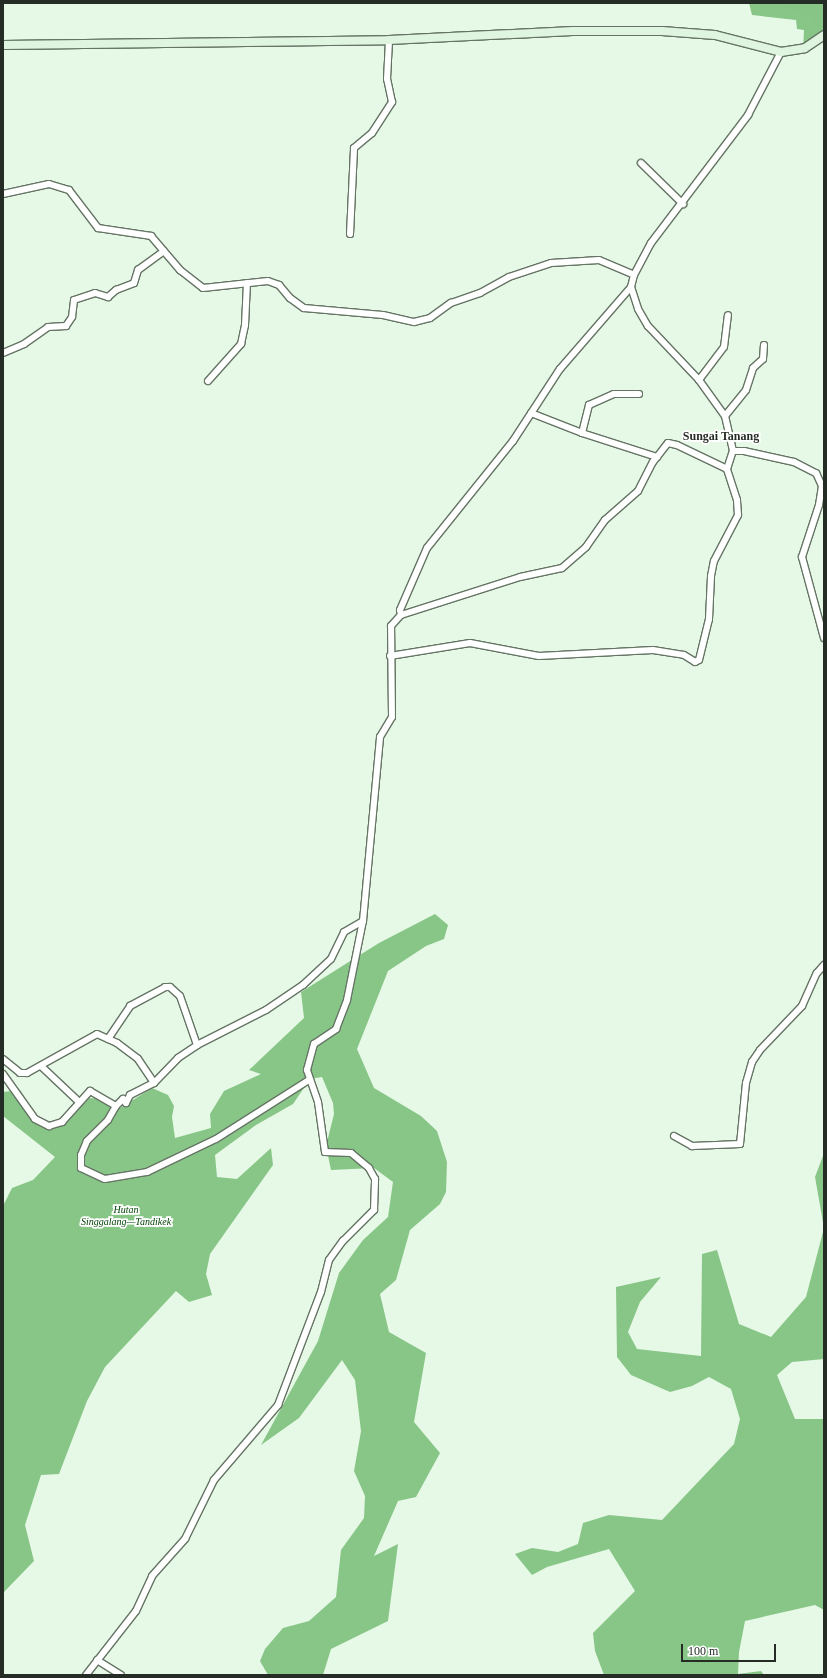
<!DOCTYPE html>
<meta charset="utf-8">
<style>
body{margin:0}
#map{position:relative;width:827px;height:1678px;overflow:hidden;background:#e6f8e6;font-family:Georgia,serif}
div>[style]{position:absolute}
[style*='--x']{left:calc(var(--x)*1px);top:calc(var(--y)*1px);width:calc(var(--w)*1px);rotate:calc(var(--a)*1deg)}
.forest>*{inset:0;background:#88c687}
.river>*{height:11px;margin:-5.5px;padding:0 5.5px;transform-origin:5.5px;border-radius:5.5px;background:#87c586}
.roads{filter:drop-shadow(1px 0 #657464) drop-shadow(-1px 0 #657464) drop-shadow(0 1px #657464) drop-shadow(0 -1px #657464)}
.minor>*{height:6px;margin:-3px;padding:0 3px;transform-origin:3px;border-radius:3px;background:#fff}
.secondary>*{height:8px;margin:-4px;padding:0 4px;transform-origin:4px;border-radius:4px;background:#dff5df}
span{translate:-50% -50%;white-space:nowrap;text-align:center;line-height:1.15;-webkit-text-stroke:3.5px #fff;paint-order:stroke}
.park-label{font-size:10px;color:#004406;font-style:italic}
.quarter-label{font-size:12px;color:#252b25;font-weight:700}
.frame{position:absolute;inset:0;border:4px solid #252b25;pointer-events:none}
.scale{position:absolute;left:681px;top:1644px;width:95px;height:18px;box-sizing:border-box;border:2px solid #252b25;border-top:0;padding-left:5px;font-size:12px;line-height:14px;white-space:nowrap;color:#252b25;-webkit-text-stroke:3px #fff;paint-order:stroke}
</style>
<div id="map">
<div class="forest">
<div style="clip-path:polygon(749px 3px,824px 3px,824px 40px,803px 51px,804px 30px,797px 29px,796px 20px,752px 15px)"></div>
<div style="clip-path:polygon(435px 914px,448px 925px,444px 939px,426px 946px,388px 971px,357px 1049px,374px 1088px,421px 1116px,437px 1131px,447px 1162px,446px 1192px,440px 1204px,410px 1230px,396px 1280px,380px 1294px,389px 1332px,426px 1353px,414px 1422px,440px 1453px,416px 1497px,398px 1501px,374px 1556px,398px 1544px,388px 1621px,331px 1649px,323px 1675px,268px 1675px,260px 1661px,265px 1649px,283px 1628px,309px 1621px,336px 1597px,341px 1550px,364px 1518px,365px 1496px,354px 1471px,361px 1431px,355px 1380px,342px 1360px,299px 1418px,261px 1445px,318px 1341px,339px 1273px,363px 1240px,388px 1217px,393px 1182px,374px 1168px,331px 1170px,326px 1146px,334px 1114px,333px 1103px,322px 1077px,310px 1079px,293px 1104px,256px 1125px,215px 1155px,217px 1177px,237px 1179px,271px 1148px,273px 1165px,210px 1254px,206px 1274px,212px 1295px,189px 1302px,176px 1291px,105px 1367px,87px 1401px,59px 1474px,41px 1475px,25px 1525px,34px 1561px,3px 1593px,3px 1206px,12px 1188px,33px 1180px,55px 1157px,3px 1116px,3px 1092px,20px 1090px,37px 1117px,44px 1123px,60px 1126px,70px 1119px,87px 1098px,110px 1099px,120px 1108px,152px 1088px,168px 1095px,174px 1106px,172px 1117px,175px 1138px,211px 1128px,210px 1114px,224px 1091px,261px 1074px,249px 1070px,304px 1018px,301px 992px,379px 943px)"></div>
<div style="clip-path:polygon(824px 1153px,824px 1359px,792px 1362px,777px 1375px,795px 1419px,824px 1419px,824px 1610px,815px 1605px,745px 1621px,739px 1652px,738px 1674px,761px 1671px,764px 1675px,604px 1675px,595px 1651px,593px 1633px,635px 1591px,609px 1549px,547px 1567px,532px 1575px,515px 1554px,532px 1548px,558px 1552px,578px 1544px,583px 1523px,609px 1515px,662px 1520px,734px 1444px,740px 1419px,731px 1389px,709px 1377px,692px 1386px,670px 1392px,631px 1375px,617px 1357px,616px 1287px,661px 1277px,640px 1302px,628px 1332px,637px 1349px,701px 1356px,702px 1254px,717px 1250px,739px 1324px,771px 1337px,806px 1297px,824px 1228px,815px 1177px)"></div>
</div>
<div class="river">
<div style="--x:787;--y:3;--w:25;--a:16"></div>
<div style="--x:811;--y:10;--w:20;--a:49"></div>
</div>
<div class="roads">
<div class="minor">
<div style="--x:641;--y:163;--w:59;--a:44.3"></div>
<div style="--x:3;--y:194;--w:47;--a:-12.3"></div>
<div style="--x:49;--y:184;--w:21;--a:17"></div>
<div style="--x:69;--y:190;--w:48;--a:52.7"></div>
<div style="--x:98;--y:228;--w:54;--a:8.6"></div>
<div style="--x:151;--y:236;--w:45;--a:49.5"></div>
<div style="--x:180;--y:270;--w:29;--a:38"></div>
<div style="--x:203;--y:288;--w:65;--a:-6.1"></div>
<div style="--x:268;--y:281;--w:12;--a:20"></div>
<div style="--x:279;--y:285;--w:17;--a:50"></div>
<div style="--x:290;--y:298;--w:17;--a:36"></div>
<div style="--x:304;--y:308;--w:79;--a:5.1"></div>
<div style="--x:383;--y:315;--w:32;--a:13"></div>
<div style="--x:414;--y:322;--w:16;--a:-14"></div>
<div style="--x:430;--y:318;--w:26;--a:-36"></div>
<div style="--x:451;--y:303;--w:31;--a:-19"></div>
<div style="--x:480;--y:293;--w:33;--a:-29"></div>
<div style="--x:509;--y:277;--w:44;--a:-18.4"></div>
<div style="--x:551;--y:263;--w:48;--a:-3.6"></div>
<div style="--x:599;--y:260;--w:38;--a:23"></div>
<div style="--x:350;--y:234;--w:86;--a:-87.3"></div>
<div style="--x:354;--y:148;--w:23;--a:-40"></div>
<div style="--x:372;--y:133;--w:37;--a:-57"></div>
<div style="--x:392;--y:102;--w:24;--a:-102"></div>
<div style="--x:387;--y:79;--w:39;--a:-87"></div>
<div style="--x:631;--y:287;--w:23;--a:72"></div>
<div style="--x:638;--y:309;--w:20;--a:60"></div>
<div style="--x:648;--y:326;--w:74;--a:46.6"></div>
<div style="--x:699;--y:380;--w:44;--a:54.2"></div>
<div style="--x:725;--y:416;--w:36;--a:77"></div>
<div style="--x:733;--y:451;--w:11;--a:0"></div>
<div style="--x:744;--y:451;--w:51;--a:12.4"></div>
<div style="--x:794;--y:462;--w:25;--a:27"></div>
<div style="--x:816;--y:473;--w:14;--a:65"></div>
<div style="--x:822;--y:486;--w:19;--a:99"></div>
<div style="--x:819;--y:505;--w:55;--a:108.1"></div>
<div style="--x:802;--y:557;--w:84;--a:74.8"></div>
<div style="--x:3;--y:353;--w:23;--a:-23"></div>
<div style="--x:24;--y:344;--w:29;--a:-35"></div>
<div style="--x:48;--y:327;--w:18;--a:-3"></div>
<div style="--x:66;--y:326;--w:11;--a:-56"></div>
<div style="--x:72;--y:317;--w:17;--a:-83"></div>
<div style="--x:74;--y:300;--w:22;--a:-18"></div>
<div style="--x:95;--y:293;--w:14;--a:17"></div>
<div style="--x:108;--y:297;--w:11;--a:-41"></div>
<div style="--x:116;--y:290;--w:19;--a:-21"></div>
<div style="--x:134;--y:283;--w:14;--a:-73"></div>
<div style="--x:138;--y:270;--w:32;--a:-36"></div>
<div style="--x:699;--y:380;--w:41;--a:-52.9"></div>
<div style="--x:724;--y:347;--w:32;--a:-83"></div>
<div style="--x:208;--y:381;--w:50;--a:-48.3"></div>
<div style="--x:241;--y:344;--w:19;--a:-78"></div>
<div style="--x:245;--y:325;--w:42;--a:-87.3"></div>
<div style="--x:531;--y:413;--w:55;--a:21.4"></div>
<div style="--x:582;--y:433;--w:79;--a:17.7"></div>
<div style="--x:725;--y:416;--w:33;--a:-51"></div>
<div style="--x:746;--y:390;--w:23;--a:-72"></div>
<div style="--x:753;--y:368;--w:13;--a:-42"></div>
<div style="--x:763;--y:359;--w:14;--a:-86"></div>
<div style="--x:582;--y:433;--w:29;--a:-76"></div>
<div style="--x:589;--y:405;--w:27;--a:-24"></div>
<div style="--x:614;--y:394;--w:25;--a:0"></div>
<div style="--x:401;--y:615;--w:125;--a:-17.7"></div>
<div style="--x:520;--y:577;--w:43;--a:-12.1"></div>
<div style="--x:562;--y:568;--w:32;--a:-41"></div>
<div style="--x:586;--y:547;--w:33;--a:-55"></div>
<div style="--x:605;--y:520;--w:44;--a:-41.3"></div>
<div style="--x:638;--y:491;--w:33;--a:-63"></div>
<div style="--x:653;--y:462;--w:24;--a:-52"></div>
<div style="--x:668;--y:443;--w:9;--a:13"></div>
<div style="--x:677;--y:445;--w:55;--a:25.6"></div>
<div style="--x:390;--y:656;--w:81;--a:-9.2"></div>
<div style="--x:470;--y:643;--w:70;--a:10.7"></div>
<div style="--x:539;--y:656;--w:114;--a:-3"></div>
<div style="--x:653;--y:650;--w:31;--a:9"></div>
<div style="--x:684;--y:655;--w:13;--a:32"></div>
<div style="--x:695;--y:662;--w:4;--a:-27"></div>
<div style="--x:699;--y:660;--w:42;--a:-76.3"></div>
<div style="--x:709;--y:619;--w:43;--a:-87.3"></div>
<div style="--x:711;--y:576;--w:15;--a:-79"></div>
<div style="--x:714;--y:561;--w:52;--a:-62.4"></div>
<div style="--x:738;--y:515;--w:15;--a:-94"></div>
<div style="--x:737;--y:500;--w:33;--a:-108"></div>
<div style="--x:727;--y:469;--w:19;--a:-72"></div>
<div style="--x:108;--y:1039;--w:40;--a:-56"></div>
<div style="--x:130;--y:1006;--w:40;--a:-28"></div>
<div style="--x:165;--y:987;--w:5;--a:0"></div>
<div style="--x:170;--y:987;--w:13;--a:42"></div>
<div style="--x:180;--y:996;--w:52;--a:70.9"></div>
<div style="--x:3;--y:1059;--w:22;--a:39"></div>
<div style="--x:20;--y:1073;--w:7;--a:0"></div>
<div style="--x:27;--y:1073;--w:80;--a:-29.1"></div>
<div style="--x:97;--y:1034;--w:22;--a:24"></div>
<div style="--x:117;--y:1043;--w:26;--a:37"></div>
<div style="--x:138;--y:1059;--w:29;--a:56"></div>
<div style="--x:41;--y:1066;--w:51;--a:43.4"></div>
<div style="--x:3;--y:1074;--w:55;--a:54.6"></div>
<div style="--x:35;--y:1119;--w:16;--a:27"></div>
<div style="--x:49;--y:1126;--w:14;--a:-17"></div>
<div style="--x:62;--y:1122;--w:42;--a:-47.9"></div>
<div style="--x:90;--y:1091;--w:30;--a:30"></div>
<div style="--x:116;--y:1106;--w:10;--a:-45"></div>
<div style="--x:123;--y:1099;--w:5;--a:53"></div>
<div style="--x:126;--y:1103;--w:9;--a:-63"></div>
<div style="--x:130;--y:1095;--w:27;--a:-27"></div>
<div style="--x:154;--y:1083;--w:35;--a:-46"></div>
<div style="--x:178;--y:1058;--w:23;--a:-34"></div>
<div style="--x:197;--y:1045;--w:77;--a:-26.9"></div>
<div style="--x:266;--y:1010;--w:45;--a:-34"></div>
<div style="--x:303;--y:985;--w:38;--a:-43"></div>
<div style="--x:331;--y:959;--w:30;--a:-64"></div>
<div style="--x:344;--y:932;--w:22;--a:-30"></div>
<div style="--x:116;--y:1106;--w:16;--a:120"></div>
<div style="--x:108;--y:1120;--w:30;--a:135"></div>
<div style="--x:87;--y:1141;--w:15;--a:113"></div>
<div style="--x:81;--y:1155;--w:13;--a:90"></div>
<div style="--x:81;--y:1168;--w:26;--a:25"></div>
<div style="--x:105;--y:1179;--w:43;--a:-9.5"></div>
<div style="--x:147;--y:1172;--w:76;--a:-25.6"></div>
<div style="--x:216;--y:1139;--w:110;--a:-32.4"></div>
<div style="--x:674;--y:1136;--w:21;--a:29"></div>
<div style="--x:692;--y:1146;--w:48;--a:-2.4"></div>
<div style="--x:740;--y:1144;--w:61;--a:-84.4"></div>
<div style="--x:746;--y:1083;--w:22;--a:-74"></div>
<div style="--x:752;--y:1062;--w:14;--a:-56"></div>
<div style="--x:760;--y:1050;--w:61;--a:-46.3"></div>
<div style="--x:802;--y:1006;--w:36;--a:-66"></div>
<div style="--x:817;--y:973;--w:11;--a:-49"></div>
<div style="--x:97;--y:1660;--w:28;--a:32"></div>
<div style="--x:86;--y:1675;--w:81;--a:-52"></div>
<div style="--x:136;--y:1611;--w:38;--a:-65"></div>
<div style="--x:152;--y:1576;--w:50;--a:-48.3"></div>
<div style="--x:185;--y:1539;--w:66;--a:-63.8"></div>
<div style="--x:214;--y:1480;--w:99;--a:-49.5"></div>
<div style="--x:278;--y:1405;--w:121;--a:-69.2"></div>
<div style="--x:321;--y:1292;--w:33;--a:-76"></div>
<div style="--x:329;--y:1260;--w:24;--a:-54"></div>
<div style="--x:343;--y:1241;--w:44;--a:-45"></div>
<div style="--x:374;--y:1210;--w:31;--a:-88"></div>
<div style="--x:375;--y:1179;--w:13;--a:-119"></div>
<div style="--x:369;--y:1168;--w:23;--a:-140"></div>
<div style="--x:351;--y:1153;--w:26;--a:-178"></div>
<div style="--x:325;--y:1152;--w:50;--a:-98"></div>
<div style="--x:318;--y:1102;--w:34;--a:-109"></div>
<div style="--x:307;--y:1070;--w:27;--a:-75"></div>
<div style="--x:314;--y:1044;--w:27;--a:-34"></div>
<div style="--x:336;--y:1029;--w:31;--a:-69"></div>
<div style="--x:347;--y:1000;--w:81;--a:-78.6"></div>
<div style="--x:363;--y:921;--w:185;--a:-84.7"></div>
<div style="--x:380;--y:737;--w:23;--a:-59"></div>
<div style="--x:392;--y:717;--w:91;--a:-90.6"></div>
<div style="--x:391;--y:626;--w:15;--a:-48"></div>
<div style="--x:401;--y:615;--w:5;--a:-101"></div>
<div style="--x:400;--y:610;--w:68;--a:-66.5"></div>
<div style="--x:427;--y:548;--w:137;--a:-51.2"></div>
<div style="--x:513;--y:441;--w:86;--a:-56.9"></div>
<div style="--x:560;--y:369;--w:108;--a:-49.1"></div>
<div style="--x:631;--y:287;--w:12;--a:-76"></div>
<div style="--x:634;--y:275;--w:36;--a:-62"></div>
<div style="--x:651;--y:243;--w:161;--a:-52.8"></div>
<div style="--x:748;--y:115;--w:71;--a:-62.4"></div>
</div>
<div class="secondary">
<div style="--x:3;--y:45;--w:386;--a:-0.7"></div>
<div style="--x:389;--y:40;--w:184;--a:-2.8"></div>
<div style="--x:573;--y:31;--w:89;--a:0"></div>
<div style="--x:662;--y:31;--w:53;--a:4.3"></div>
<div style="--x:715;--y:35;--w:68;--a:14.4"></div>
<div style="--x:781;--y:52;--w:24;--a:-9"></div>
<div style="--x:805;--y:48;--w:23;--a:-34"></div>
</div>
</div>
<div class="park-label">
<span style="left:126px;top:1215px">Hutan<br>Singgalang—Tandikek</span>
</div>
<div class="quarter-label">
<span style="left:721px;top:437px">Sungai Tanang</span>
</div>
<div class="frame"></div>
<div class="scale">100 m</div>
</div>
